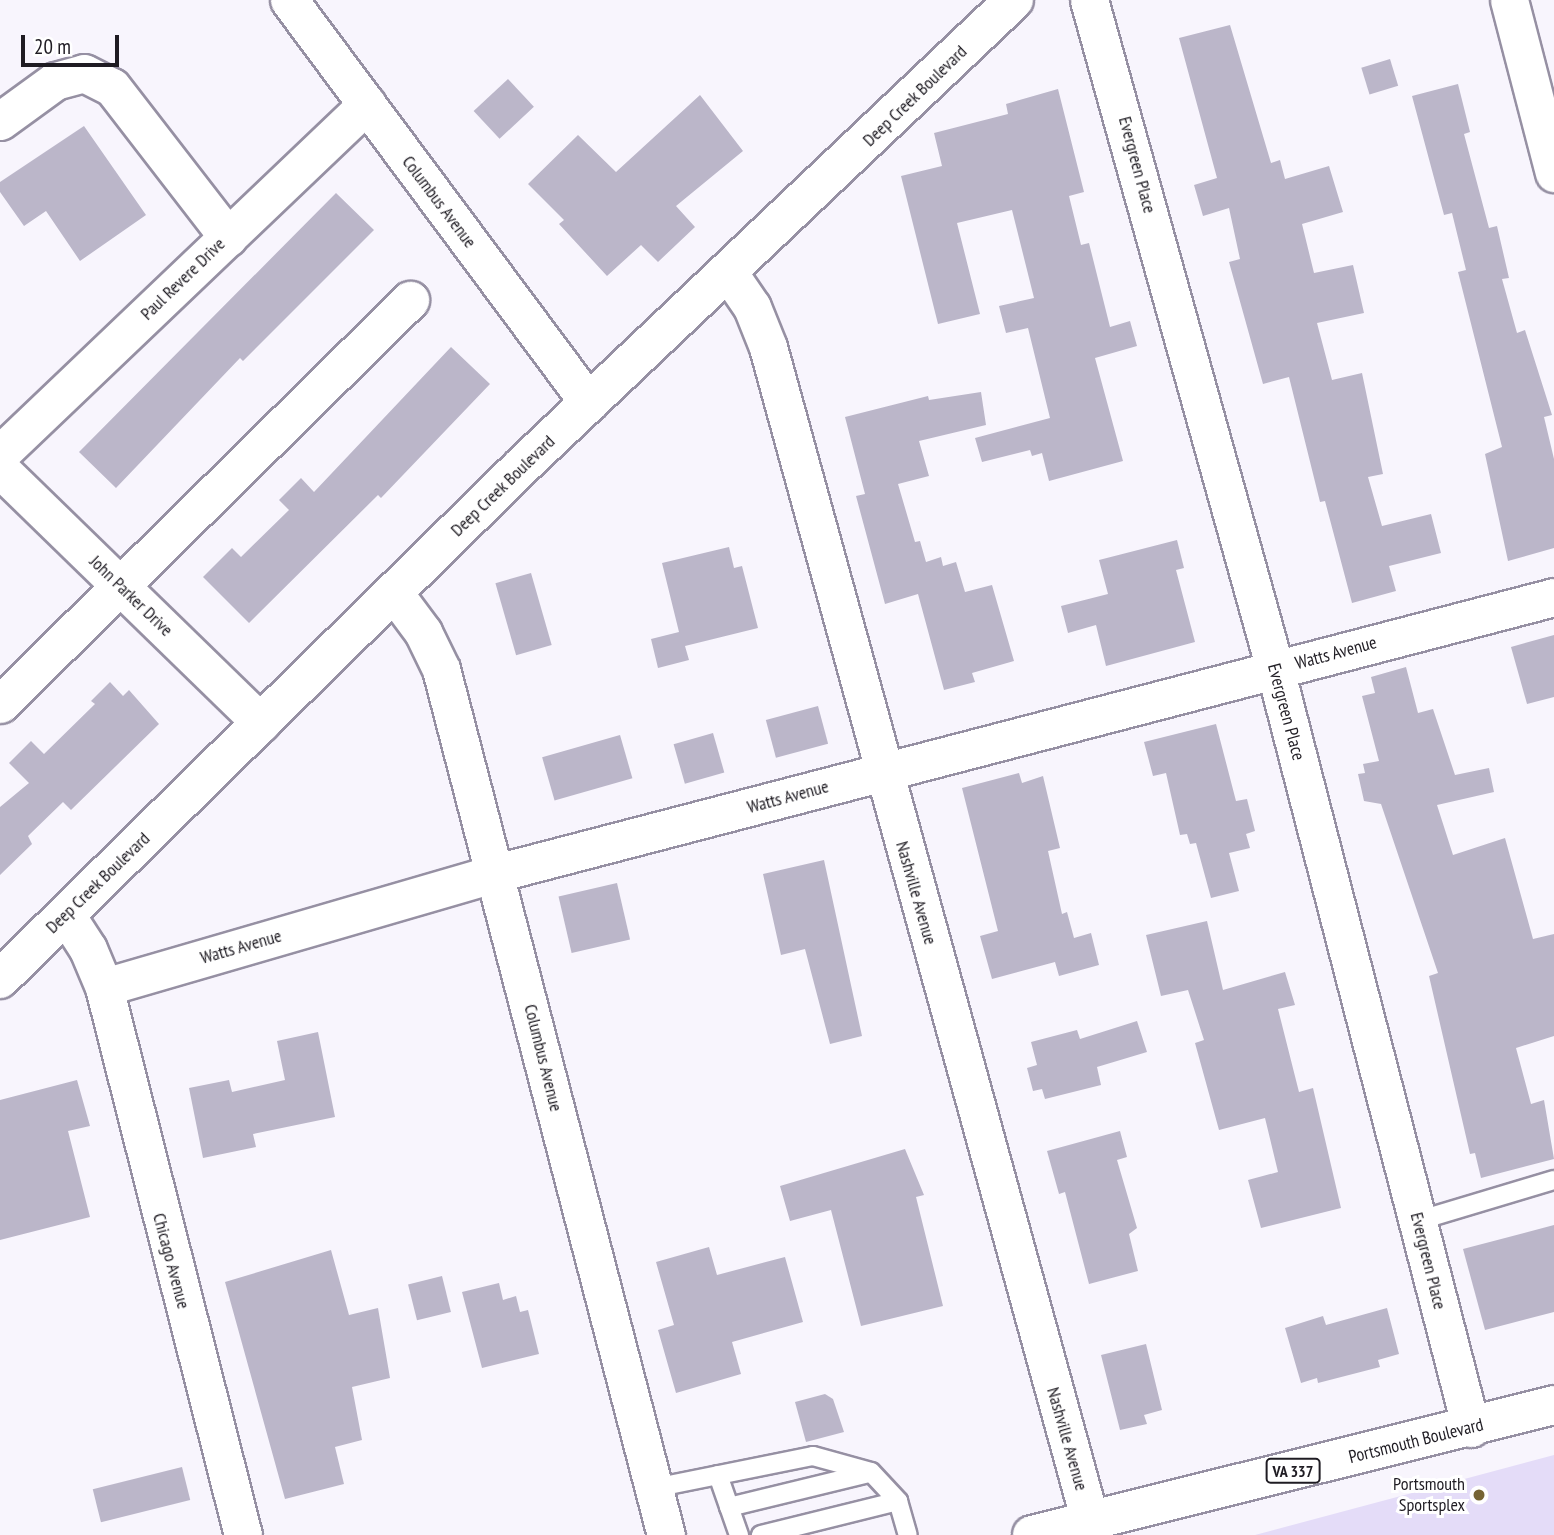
<!DOCTYPE html>
<style>
body{margin:0}
#map{position:relative;width:1554px;height:1535px;overflow:hidden;background:#f8f5fd;font-family:"PT Sans Narrow",sans-serif}
div>[style]{position:absolute}
[style*='--x']{left:calc(var(--x)*1px);top:calc(var(--y)*1px);width:calc(var(--w)*1px);rotate:calc(var(--a)*1deg)}
.green>*{inset:0;background:#e4dcf8}
.building>*{inset:0;background:#bbb6c9;transform-origin:0 0}
.roads{filter:drop-shadow(2px 0 #9690a3) drop-shadow(-2px 0 #9690a3) drop-shadow(0 2px #9690a3) drop-shadow(0 -2px #9690a3)}
.service>*{height:18px;margin:-9px;padding:0 9px;transform-origin:9px;border-radius:9px;background:#fff}
.minor>*{height:37px;margin:-18.5px;padding:0 18.5px;transform-origin:18.5px;border-radius:18.5px;background:#fff}
.tertiary>*{height:38px;margin:-19px;padding:0 19px;transform-origin:19px;border-radius:19px;background:#fff}
.primary>*{height:38px;margin:-19px;padding:0 19px;transform-origin:19px;border-radius:19px;background:#fff}
.dots>*{width:19px;height:19px;translate:-50% -50%;box-sizing:border-box;border:4px solid #fff;border-radius:50%}
span{translate:-50% -50%;white-space:nowrap;text-align:center;line-height:1.15;-webkit-text-stroke:6px #fff;paint-order:stroke}
.shield-label span{padding:2px 5px;background:#fff;border:2px solid;border-radius:5px;-webkit-text-stroke-width:0}
.shield-label{font-size:16px;color:#1f1c23;font-weight:700}
.street-label{font-size:18px;color:#1f1c23}
.poi-label{font-size:18px;color:#1f1c23}
.right{translate:-100% -50%;text-align:right}
.scale{position:absolute;left:21px;top:35px;width:98px;height:32px;box-sizing:border-box;border:4px solid #1f1c23;border-top:0;padding-left:9px;font-size:21px;line-height:24px;white-space:nowrap;color:#1f1c23;-webkit-text-stroke:5px #fff;paint-order:stroke}
</style>
<div id="map">
<div class="green">
<div style="clip-path:polygon(1554px 1455px,1554px 1535px,1255px 1535px)"></div>
</div>
<div class="building">
<div style="clip-path:polygon(1230px 25px,1271px 163px,1280px 160px,1285px 179px,1329px 166px,1343px 212px,1302px 224px,1314px 273px,1353px 265px,1364px 313px,1317px 323px,1332px 380px,1362px 373px,1383px 474px,1368px 477px,1382px 526px,1431px 514px,1441px 553px,1389px 566px,1396px 591px,1352px 603px,1325px 501px,1320px 502px,1289px 377px,1263px 384px,1229px 262px,1240px 259px,1229px 208px,1203px 216px,1194px 185px,1217px 178px,1179px 38px)"></div>
<div style="left:1390px;top:59px;width:28px;height:30px;rotate:73deg"></div>
<div style="left:508px;top:79px;width:38px;height:47px;rotate:47deg"></div>
<div style="clip-path:polygon(1458px 84px,1470px 132px,1464px 134px,1489px 228px,1497px 226px,1509px 278px,1502px 279px,1517px 333px,1525px 330px,1552px 415px,1544px 417px,1554px 459px,1554px 548px,1508px 561px,1485px 454px,1502px 447px,1458px 272px,1466px 270px,1452px 213px,1444px 215px,1412px 96px)"></div>
<div style="clip-path:polygon(1058px 89px,1084px 192px,1069px 196px,1081px 245px,1089px 243px,1110px 327px,1130px 321px,1137px 346px,1095px 358px,1123px 461px,1049px 481px,1042px 453px,1032px 456px,1030px 450px,982px 462px,975px 438px,1050px 418px,1028px 328px,1006px 333px,999px 306px,1034px 298px,1012px 210px,957px 223px,980px 314px,938px 324px,901px 176px,942px 166px,934px 133px,1008px 114px,1006px 104px)"></div>
<div style="clip-path:polygon(700px 95px,743px 151px,676px 206px,695px 227px,658px 262px,641px 245px,607px 276px,559px 224px,564px 220px,528px 184px,578px 135px,616px 172px)"></div>
<div style="clip-path:polygon(84px 126px,146px 215px,80px 261px,46px 211px,24px 226px,0 192px,0 182px)"></div>
<div style="clip-path:polygon(336px 193px,374px 230px,243px 361px,240px 358px,116px 488px,79px 452px)"></div>
<div style="clip-path:polygon(451px 347px,490px 384px,381px 498px,378px 495px,249px 623px,203px 577px,232px 548px,241px 557px,289px 510px,279px 500px,301px 478px,314px 492px)"></div>
<div style="clip-path:polygon(981px 392px,986px 425px,919px 441px,929px 476px,898px 484px,915px 542px,920px 541px,926px 562px,941px 557px,943px 566px,956px 562px,965px 592px,992px 585px,1014px 661px,972px 673px,975px 682px,944px 690px,918px 594px,885px 604px,856px 496px,865px 494px,845px 417px,928px 396px,929px 400px)"></div>
<div style="clip-path:polygon(1177px 540px,1184px 568px,1176px 570px,1195px 642px,1106px 666px,1096px 625px,1068px 633px,1061px 606px,1108px 594px,1099px 560px)"></div>
<div style="clip-path:polygon(729px 547px,734px 568px,742px 566px,758px 628px,685px 646px,689px 660px,658px 668px,651px 639px,679px 632px,662px 563px)"></div>
<div style="left:531px;top:573px;width:75px;height:37px;rotate:74deg"></div>
<div style="clip-path:polygon(1554px 635px,1554px 697px,1527px 704px,1511px 647px)"></div>
<div style="clip-path:polygon(1406px 667px,1418px 713px,1433px 709px,1455px 775px,1489px 768px,1494px 792px,1437px 805px,1453px 855px,1505px 838px,1533px 939px,1554px 934px,1554px 1036px,1516px 1048px,1531px 1104px,1544px 1100px,1554px 1159px,1481px 1178px,1475px 1153px,1470px 1154px,1429px 976px,1438px 973px,1381px 804px,1364px 801px,1358px 774px,1365px 773px,1363px 764px,1379px 761px,1362px 696px,1375px 693px,1371px 677px)"></div>
<div style="clip-path:polygon(110px 682px,123px 696px,129px 690px,159px 724px,71px 810px,63px 802px,28px 836px,32px 844px,0 875px,0 807px,29px 783px,9px 763px,31px 741px,44px 754px,95px 704px,91px 701px)"></div>
<div style="left:818px;top:706px;width:39px;height:54px;rotate:75deg"></div>
<div style="clip-path:polygon(1216px 724px,1236px 801px,1247px 799px,1255px 831px,1246px 834px,1250px 848px,1229px 853px,1239px 891px,1211px 898px,1196px 843px,1190px 844px,1187px 834px,1180px 835px,1166px 773px,1153px 776px,1144px 742px)"></div>
<div style="left:713px;top:733px;width:41px;height:41px;rotate:74deg"></div>
<div style="left:620px;top:735px;width:45px;height:81px;rotate:74deg"></div>
<div style="clip-path:polygon(1019px 773px,1022px 783px,1043px 776px,1060px 848px,1048px 851px,1062px 914px,1067px 912px,1074px 938px,1091px 933px,1099px 965px,1059px 976px,1055px 962px,992px 979px,980px 936px,998px 931px,962px 788px)"></div>
<div style="clip-path:polygon(824px 860px,862px 1036px,830px 1044px,805px 949px,781px 955px,763px 874px)"></div>
<div style="left:617px;top:883px;width:58px;height:60px;rotate:77deg"></div>
<div style="clip-path:polygon(1207px 921px,1223px 990px,1285px 972px,1295px 1005px,1278px 1009px,1299px 1092px,1313px 1088px,1341px 1208px,1261px 1228px,1248px 1180px,1278px 1172px,1265px 1118px,1219px 1130px,1195px 1043px,1204px 1040px,1188px 990px,1161px 996px,1146px 935px)"></div>
<div style="clip-path:polygon(1137px 1021px,1147px 1052px,1097px 1067px,1101px 1085px,1045px 1099px,1042px 1089px,1033px 1091px,1027px 1068px,1037px 1065px,1031px 1042px,1077px 1030px,1080px 1039px)"></div>
<div style="clip-path:polygon(318px 1032px,335px 1117px,253px 1134px,256px 1147px,203px 1158px,189px 1088px,229px 1080px,232px 1092px,285px 1080px,277px 1041px)"></div>
<div style="clip-path:polygon(77px 1080px,90px 1126px,68px 1131px,90px 1217px,0 1240px,0 1100px)"></div>
<div style="clip-path:polygon(1120px 1131px,1127px 1157px,1117px 1160px,1137px 1228px,1129px 1234px,1138px 1271px,1089px 1284px,1065px 1192px,1059px 1194px,1047px 1151px)"></div>
<div style="clip-path:polygon(905px 1149px,924px 1195px,916px 1197px,943px 1306px,861px 1326px,831px 1210px,790px 1221px,780px 1186px)"></div>
<div style="clip-path:polygon(1554px 1225px,1554px 1312px,1485px 1330px,1463px 1249px)"></div>
<div style="clip-path:polygon(709px 1247px,717px 1275px,785px 1257px,803px 1322px,732px 1342px,741px 1374px,676px 1393px,658px 1330px,674px 1325px,656px 1262px)"></div>
<div style="clip-path:polygon(331px 1250px,349px 1315px,378px 1308px,390px 1378px,352px 1387px,362px 1440px,335px 1447px,344px 1484px,285px 1499px,225px 1282px)"></div>
<div style="left:442px;top:1276px;width:37px;height:35px;rotate:76deg"></div>
<div style="clip-path:polygon(499px 1283px,503px 1300px,516px 1296px,520px 1312px,528px 1310px,539px 1354px,482px 1368px,462px 1292px)"></div>
<div style="clip-path:polygon(1387px 1308px,1399px 1354px,1378px 1360px,1380px 1367px,1318px 1383px,1317px 1378px,1301px 1383px,1285px 1328px,1323px 1316px,1326px 1325px)"></div>
<div style="clip-path:polygon(1146px 1344px,1162px 1410px,1144px 1415px,1147px 1424px,1120px 1430px,1101px 1355px)"></div>
<div style="clip-path:polygon(825px 1394px,833px 1399px,844px 1432px,806px 1442px,795px 1402px)"></div>
<div style="left:182px;top:1467px;width:34px;height:92px;rotate:76deg"></div>
</div>
<div class="roads">
<div class="service">
<div style="--x:1417;--y:1221;--w:143;--a:-16.7"></div>
<div style="--x:718;--y:1475;--w:64;--a:70.7"></div>
<div style="--x:654;--y:1488;--w:162;--a:-11.4"></div>
<div style="--x:813;--y:1456;--w:60;--a:15.4"></div>
<div style="--x:871;--y:1472;--w:40;--a:47"></div>
<div style="--x:898;--y:1501;--w:35;--a:74"></div>
<div style="--x:729;--y:1507;--w:144;--a:-13.7"></div>
<div style="--x:761;--y:1535;--w:141;--a:-13.9"></div>
</div>
<div class="minor">
<div style="--x:289;--y:0;--w:502;--a:53.34"></div>
<div style="--x:1089;--y:0;--w:694;--a:74.46"></div>
<div style="--x:1275;--y:669;--w:784;--a:75.52"></div>
<div style="--x:1509;--y:0;--w:179;--a:75.4"></div>
<div style="--x:0;--y:121;--w:68;--a:-36"></div>
<div style="--x:55;--y:81;--w:30;--a:-15"></div>
<div style="--x:84;--y:73;--w:31;--a:27"></div>
<div style="--x:112;--y:87;--w:190;--a:52.3"></div>
<div style="--x:728;--y:272;--w:42;--a:55.6"></div>
<div style="--x:752;--y:307;--w:43;--a:68.2"></div>
<div style="--x:768;--y:347;--w:1217;--a:74.66"></div>
<div style="--x:0;--y:454;--w:507;--a:-43.64"></div>
<div style="--x:0;--y:469;--w:364;--a:44.2"></div>
<div style="--x:394;--y:593;--w:49;--a:53.4"></div>
<div style="--x:423;--y:632;--w:41;--a:64.1"></div>
<div style="--x:441;--y:669;--w:895;--a:75.44"></div>
<div style="--x:0;--y:704;--w:576;--a:-44.58"></div>
<div style="--x:66;--y:915;--w:40;--a:57.1"></div>
<div style="--x:88;--y:949;--w:41;--a:67.2"></div>
<div style="--x:104;--y:987;--w:565;--a:75.77"></div>
<div style="--x:104;--y:987;--w:408;--a:-16.2"></div>
<div style="--x:496;--y:873;--w:1093;--a:-14.62"></div>
</div>
<div class="tertiary">
<div style="--x:0;--y:979;--w:733;--a:-44.5"></div>
<div style="--x:523;--y:465;--w:676;--a:-43.44"></div>
</div>
<div class="primary">
<div style="--x:1032;--y:1535;--w:538;--a:-13.98"></div>
</div>
</div>
<div class="dots">
<div style="left:1479px;top:1495px;background:#766433"></div>
</div>
<div class="shield-label">
<span style="left:1293px;top:1471px">VA 337</span>
</div>
<div class="street-label">
<span style="left:915px;top:96px;rotate:-44deg">Deep Creek Boulevard</span>
<span style="left:1137px;top:165px;rotate:75deg">Evergreen Place</span>
<span style="left:439px;top:202px;rotate:53deg">Columbus Avenue</span>
<span style="left:183px;top:279px;rotate:-44deg">Paul Revere Drive</span>
<span style="left:503px;top:486px;rotate:-44deg">Deep Creek Boulevard</span>
<span style="left:131px;top:596px;rotate:44deg">John Parker Drive</span>
<span style="left:1336px;top:653px;rotate:-15deg">Watts Avenue</span>
<span style="left:1286px;top:712px;rotate:75deg">Evergreen Place</span>
<span style="left:788px;top:797px;rotate:-15deg">Watts Avenue</span>
<span style="left:98px;top:883px;rotate:-44deg">Deep Creek Boulevard</span>
<span style="left:916px;top:893px;rotate:74deg">Nashville Avenue</span>
<span style="left:241px;top:947px;rotate:-16deg">Watts Avenue</span>
<span style="left:543px;top:1058px;rotate:76deg">Columbus Avenue</span>
<span style="left:171px;top:1261px;rotate:75deg">Chicago Avenue</span>
<span style="left:1428px;top:1261px;rotate:76deg">Evergreen Place</span>
<span style="left:1067px;top:1439px;rotate:74deg">Nashville Avenue</span>
<span style="left:1416px;top:1441px;rotate:-14deg">Portsmouth Boulevard</span>
</div>
<div class="poi-label">
<span class="right" style="left:1465px;top:1495px">Portsmouth<br>Sportsplex</span>
</div>
<div class="scale">20 m</div>
</div>
